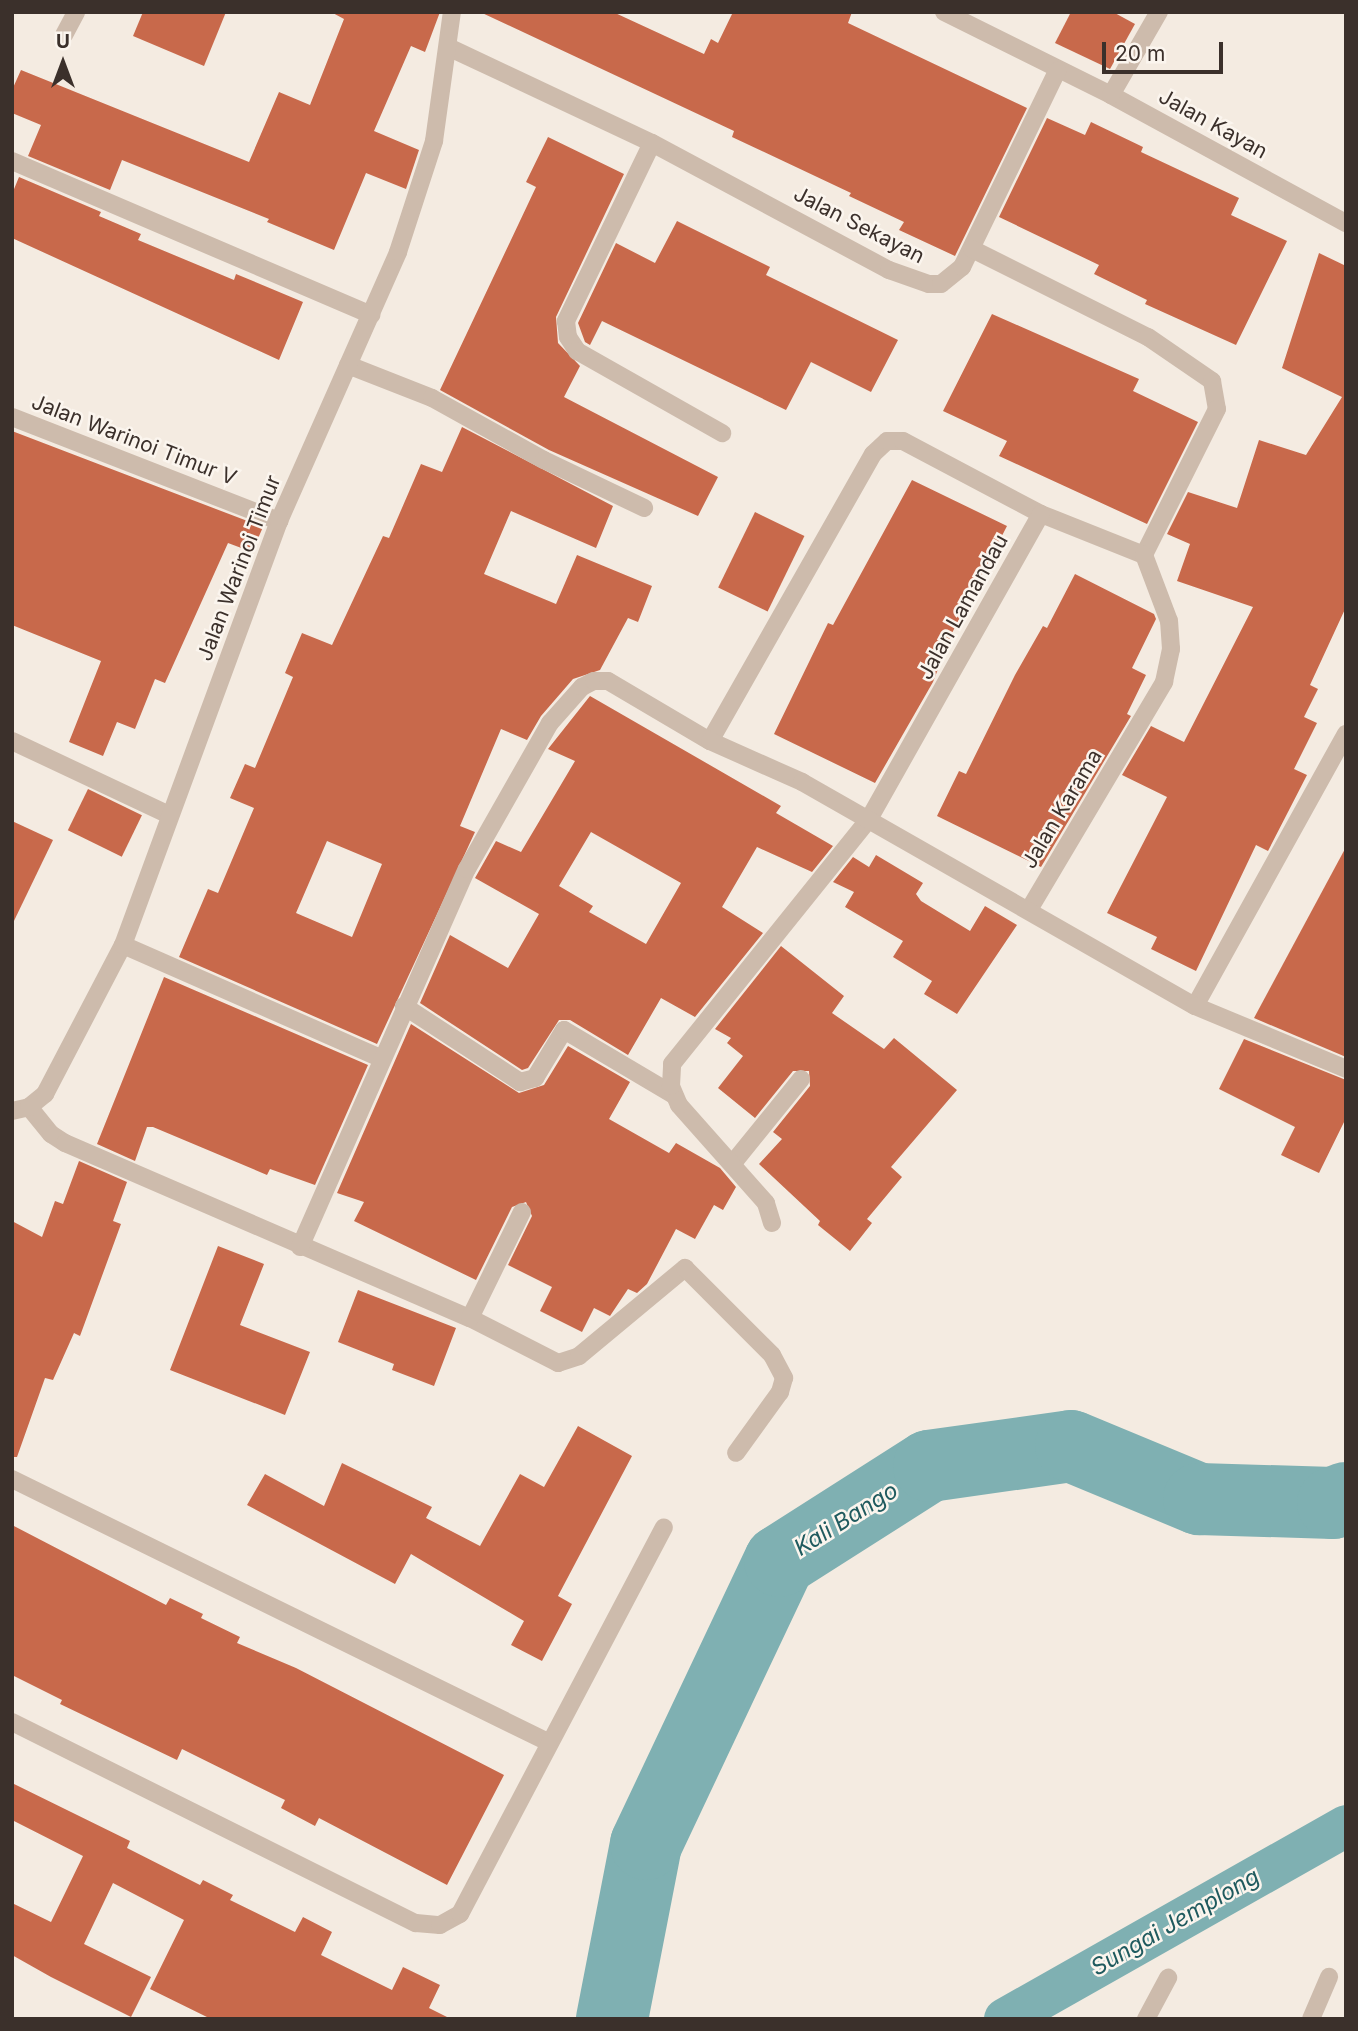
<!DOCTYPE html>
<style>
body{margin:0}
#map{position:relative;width:1358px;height:2031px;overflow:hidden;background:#f4ebe1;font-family:Inter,sans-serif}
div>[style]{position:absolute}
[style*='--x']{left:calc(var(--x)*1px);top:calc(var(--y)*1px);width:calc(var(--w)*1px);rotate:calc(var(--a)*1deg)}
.canal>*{height:42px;margin:-21px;padding:0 21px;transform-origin:21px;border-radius:21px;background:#7fb0b2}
.river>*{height:72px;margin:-36px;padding:0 36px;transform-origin:36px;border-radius:36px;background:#7fb0b2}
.building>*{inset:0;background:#c8694b;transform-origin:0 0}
.minor>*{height:18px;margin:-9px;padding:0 9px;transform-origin:9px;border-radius:9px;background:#cdbbac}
span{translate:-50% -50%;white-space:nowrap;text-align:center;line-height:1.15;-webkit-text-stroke:5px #fbf5ee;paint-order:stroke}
.street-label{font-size:21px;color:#3b302b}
.water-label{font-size:23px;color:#1f5a5e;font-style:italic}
.frame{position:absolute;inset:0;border:14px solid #3b302b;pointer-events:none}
.north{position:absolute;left:28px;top:28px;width:70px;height:70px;-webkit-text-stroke:5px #fbf5ee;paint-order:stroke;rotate:0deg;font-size:19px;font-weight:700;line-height:28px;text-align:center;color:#3b302b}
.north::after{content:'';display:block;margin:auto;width:24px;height:32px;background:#3b302b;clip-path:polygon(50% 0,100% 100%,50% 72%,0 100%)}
.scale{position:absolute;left:1102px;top:42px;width:121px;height:32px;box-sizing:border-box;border:4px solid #3b302b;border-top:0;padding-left:9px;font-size:21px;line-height:24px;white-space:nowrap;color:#3b302b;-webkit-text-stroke:5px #fbf5ee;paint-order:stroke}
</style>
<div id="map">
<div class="canal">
<div style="--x:1005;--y:2019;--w:392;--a:-29.5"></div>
</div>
<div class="river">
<div style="--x:612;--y:2019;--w:178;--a:-79"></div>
<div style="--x:646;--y:1844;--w:313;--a:-64.7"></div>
<div style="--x:780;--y:1561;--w:177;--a:-32.5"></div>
<div style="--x:929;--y:1466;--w:143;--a:-8"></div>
<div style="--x:1071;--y:1446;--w:139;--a:22.5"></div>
<div style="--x:1199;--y:1499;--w:134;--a:1.7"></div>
<div style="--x:1333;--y:1503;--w:14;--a:-21"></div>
</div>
<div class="building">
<div style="clip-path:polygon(143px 12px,226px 12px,204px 66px,133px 36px)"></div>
<div style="clip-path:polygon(331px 12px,440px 12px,425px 52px,411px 46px,374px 131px,419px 150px,406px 189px,366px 173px,334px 250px,267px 222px,269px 219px,122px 160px,110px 190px,28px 156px,41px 125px,12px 113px,12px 90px,21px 70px,249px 162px,279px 92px,310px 105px,344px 19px)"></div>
<div style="clip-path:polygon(480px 12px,613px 12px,704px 54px,711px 39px,718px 43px,733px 12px,852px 12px,848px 23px,1027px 108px,955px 256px,899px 230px,904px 222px,849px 196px,851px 193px,732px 137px,734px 131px)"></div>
<div style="clip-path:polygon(1071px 12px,1113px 12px,1135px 24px,1110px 69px,1055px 43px)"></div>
<div style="clip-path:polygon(1047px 118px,1085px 135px,1091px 122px,1143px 147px,1141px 152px,1239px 198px,1231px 215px,1287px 241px,1236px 345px,1145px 304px,1147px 300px,1094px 274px,1099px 265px,999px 217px)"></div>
<div style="clip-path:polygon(548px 137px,624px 174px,556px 317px,558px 343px,580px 366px,564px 397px,718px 477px,698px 516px,549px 450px,440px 390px,536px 187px,526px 182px)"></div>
<div style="clip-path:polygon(19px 177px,101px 212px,99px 216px,141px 234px,138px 240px,234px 280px,236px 274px,303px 302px,279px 360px,12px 238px,12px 194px)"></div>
<div style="clip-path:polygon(677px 221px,770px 267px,766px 275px,898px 340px,871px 392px,811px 362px,786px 410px,602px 321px,590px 345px,585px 342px,578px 323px,616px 243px,655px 263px)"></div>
<div style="clip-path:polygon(1319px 253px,1346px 266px,1346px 607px,1310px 685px,1318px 689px,1304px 717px,1317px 723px,1294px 769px,1307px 775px,1268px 851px,1256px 845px,1196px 971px,1151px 949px,1157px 937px,1107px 913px,1167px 797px,1122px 775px,1151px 726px,1184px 742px,1253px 607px,1177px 581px,1190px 544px,1167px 534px,1188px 492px,1237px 508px,1259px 440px,1306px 455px,1342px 397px,1282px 368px)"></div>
<div style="clip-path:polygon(992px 314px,1139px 379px,1133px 391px,1198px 422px,1147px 524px,999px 456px,1007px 441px,943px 411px)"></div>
<div style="clip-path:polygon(evenodd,462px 427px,613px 506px,596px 548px,511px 511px,484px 574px,556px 604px,577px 555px,652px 586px,638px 622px,628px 618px,600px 670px,573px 679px,541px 716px,527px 740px,501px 729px,460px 826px,475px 832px,377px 1044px,179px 957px,208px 889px,218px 893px,254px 808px,230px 798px,245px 764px,255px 768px,293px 677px,285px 673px,302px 633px,332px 645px,383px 536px,389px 538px,421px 464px,442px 472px,462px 427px,327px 841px,382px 864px,352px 937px,296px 913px,327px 841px)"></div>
<div style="clip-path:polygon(12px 431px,263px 527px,252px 552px,228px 543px,165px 683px,155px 679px,135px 729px,117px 722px,103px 756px,69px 742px,101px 661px,12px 625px)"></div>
<div style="clip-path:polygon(912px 480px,1007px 526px,952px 633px,933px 682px,875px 783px,774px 734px,828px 623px,833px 625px)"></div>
<div style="left:755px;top:512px;width:55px;height:84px;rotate:26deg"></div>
<div style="clip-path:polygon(1075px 574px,1154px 614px,1156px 619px,1132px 668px,1146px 675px,1127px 714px,1131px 716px,1041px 867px,937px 816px,959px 771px,966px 774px,1015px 675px,1043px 626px,1047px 628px)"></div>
<div style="clip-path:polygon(evenodd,590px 696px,781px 806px,776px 813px,833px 846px,812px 872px,757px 847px,722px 907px,763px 933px,695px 1017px,661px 998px,628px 1055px,570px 1020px,559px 1020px,528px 1068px,522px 1070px,420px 1003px,450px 935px,508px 968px,539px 914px,475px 878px,496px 841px,521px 852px,575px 761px,548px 749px,590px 696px,591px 832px,681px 883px,646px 944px,589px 912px,593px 906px,559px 886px,591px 832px)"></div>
<div style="left:88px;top:789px;width:60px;height:46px;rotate:26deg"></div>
<div style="clip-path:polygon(12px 821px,53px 840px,12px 925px)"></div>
<div style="clip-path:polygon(1346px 847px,1346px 1057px,1254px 1018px)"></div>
<div style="clip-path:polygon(876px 855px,923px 883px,916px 894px,921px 901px,970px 931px,985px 906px,1017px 925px,957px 1014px,924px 994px,932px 981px,893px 957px,903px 941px,845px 907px,854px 892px,833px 882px,853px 857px,869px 867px)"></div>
<div style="clip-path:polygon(781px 946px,844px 996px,832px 1013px,884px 1049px,894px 1038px,957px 1090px,891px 1167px,902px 1177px,867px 1219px,872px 1223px,850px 1251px,818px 1225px,820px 1221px,759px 1164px,782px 1139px,773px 1132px,810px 1086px,809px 1071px,793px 1071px,755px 1118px,718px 1088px,743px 1056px,727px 1043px,731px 1038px,715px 1029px)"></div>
<div style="clip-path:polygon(164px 977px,368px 1065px,315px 1185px,270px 1169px,267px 1175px,153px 1127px,147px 1127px,135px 1161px,97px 1144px)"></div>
<div style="clip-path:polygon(411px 1024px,519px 1093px,544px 1085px,568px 1046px,630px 1082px,609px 1119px,669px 1153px,676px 1143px,720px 1168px,736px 1187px,723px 1210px,714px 1205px,695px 1239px,676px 1229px,647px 1284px,637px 1293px,628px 1289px,610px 1316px,594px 1308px,582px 1332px,540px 1311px,552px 1287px,508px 1265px,532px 1216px,526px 1202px,512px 1207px,476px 1280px,354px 1221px,364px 1202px,337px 1193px)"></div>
<div style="clip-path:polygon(1244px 1039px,1346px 1080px,1346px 1118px,1319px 1173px,1281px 1155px,1295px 1127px,1219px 1089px)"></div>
<div style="clip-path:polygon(79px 1161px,127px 1182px,113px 1221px,121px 1224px,80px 1336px,74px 1333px,53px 1380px,45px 1378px,17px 1457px,12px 1457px,12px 1221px,42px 1237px,55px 1201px,63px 1204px)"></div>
<div style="clip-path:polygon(218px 1246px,264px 1264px,240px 1325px,310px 1352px,285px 1415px,170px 1370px)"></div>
<div style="clip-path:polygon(358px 1290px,456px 1328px,434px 1386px,392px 1370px,394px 1364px,338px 1342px)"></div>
<div style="clip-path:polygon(578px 1426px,632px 1456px,558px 1596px,572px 1604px,542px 1661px,511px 1645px,524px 1621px,411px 1554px,395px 1584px,247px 1505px,265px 1474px,324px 1506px,342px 1463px,432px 1507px,426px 1518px,480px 1546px,520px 1474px,544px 1487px)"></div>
<div style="clip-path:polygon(12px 1525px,166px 1605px,170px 1598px,203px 1614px,201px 1618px,240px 1637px,237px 1643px,296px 1668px,504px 1775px,447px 1885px,319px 1818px,315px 1826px,281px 1808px,285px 1800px,182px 1749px,177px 1760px,60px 1704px,62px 1700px,12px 1675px)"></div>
<div style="clip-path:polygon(12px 1783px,130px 1841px,127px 1848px,200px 1885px,203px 1880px,233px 1895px,230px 1900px,295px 1932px,303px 1917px,332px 1932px,321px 1955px,392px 1990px,403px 1967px,440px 1985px,429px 2008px,451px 2019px,211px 2019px,150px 1989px,184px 1920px,113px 1883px,84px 1944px,151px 1977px,131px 2017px,51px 1977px,12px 1955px,12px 1903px,51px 1922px,83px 1856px,12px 1820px)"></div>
</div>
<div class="minor">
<div style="--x:944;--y:12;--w:186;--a:26.4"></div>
<div style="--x:1111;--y:95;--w:268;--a:28.6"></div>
<div style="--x:64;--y:35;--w:26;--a:-62"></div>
<div style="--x:448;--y:47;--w:225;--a:25.2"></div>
<div style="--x:652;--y:143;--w:269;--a:28.2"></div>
<div style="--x:889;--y:270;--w:42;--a:19.3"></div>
<div style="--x:929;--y:284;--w:12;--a:0"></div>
<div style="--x:941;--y:284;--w:27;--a:-39"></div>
<div style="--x:962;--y:267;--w:218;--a:-64.1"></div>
<div style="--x:1111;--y:95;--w:96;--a:-60"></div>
<div style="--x:652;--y:143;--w:198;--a:115.8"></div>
<div style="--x:566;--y:321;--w:16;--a:83"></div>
<div style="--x:568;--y:337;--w:17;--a:57"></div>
<div style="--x:577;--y:351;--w:167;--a:29.5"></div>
<div style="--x:12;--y:161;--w:391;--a:23.2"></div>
<div style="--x:972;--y:249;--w:197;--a:26.6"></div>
<div style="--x:1148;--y:337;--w:78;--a:34.5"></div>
<div style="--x:1212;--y:381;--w:28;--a:80"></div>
<div style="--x:1217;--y:409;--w:163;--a:116.6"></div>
<div style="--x:348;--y:365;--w:90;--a:21.4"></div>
<div style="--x:432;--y:398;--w:128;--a:29"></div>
<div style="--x:544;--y:460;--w:111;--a:25.6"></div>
<div style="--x:12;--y:417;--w:287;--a:21.3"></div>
<div style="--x:12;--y:741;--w:174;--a:25.2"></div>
<div style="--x:710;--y:741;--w:330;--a:-60.4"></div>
<div style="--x:873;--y:454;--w:19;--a:-43"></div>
<div style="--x:887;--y:441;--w:16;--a:0"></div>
<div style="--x:903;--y:441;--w:156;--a:27.9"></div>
<div style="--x:1041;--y:514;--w:111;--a:21.7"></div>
<div style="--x:1030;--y:908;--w:263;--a:-59.3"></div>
<div style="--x:1164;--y:682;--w:34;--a:-78"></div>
<div style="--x:1171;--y:649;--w:28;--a:-94"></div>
<div style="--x:1169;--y:621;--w:71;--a:-110.7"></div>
<div style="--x:123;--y:945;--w:281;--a:23.7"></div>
<div style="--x:404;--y:1006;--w:139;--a:33.2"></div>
<div style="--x:520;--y:1082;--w:16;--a:-15"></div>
<div style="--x:535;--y:1078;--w:56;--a:-58.9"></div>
<div style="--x:564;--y:1030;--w:128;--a:30.6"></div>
<div style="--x:1195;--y:1006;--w:311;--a:-61"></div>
<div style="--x:29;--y:1107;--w:35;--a:51"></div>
<div style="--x:51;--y:1134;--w:17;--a:33"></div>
<div style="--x:65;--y:1143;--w:441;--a:23.4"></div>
<div style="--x:470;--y:1318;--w:99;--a:27.1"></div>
<div style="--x:558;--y:1363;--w:22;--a:-18"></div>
<div style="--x:579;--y:1356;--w:138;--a:-39.7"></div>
<div style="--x:685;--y:1268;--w:123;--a:45"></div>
<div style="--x:772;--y:1355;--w:26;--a:62"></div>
<div style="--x:784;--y:1378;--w:15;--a:106"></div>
<div style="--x:780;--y:1392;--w:75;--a:125.8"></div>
<div style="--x:12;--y:1111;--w:17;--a:-13"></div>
<div style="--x:29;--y:1107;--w:21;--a:-39"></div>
<div style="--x:45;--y:1094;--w:168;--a:-62.4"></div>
<div style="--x:123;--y:945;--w:452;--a:-69.8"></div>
<div style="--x:279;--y:521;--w:294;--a:-66.1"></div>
<div style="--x:398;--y:252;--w:117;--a:-72"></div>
<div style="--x:434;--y:141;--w:130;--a:-82.1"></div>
<div style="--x:733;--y:1163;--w:108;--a:-51"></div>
<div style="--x:772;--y:1223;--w:21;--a:-107"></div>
<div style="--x:766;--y:1203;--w:131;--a:-131.6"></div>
<div style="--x:679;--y:1105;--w:21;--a:-113"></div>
<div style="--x:671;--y:1086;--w:22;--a:-87"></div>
<div style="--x:672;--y:1064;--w:314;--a:-51.2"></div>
<div style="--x:869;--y:819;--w:350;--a:-60.6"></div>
<div style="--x:300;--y:1247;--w:413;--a:-66.2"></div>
<div style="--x:467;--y:869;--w:168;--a:-60.4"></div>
<div style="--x:550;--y:723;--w:48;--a:-48.4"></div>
<div style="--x:582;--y:687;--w:13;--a:-27"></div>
<div style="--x:594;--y:681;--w:14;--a:0"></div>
<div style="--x:608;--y:681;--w:118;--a:30.5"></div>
<div style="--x:710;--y:741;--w:101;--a:24"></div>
<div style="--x:802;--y:782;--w:452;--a:29.7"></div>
<div style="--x:1195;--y:1006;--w:164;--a:22.6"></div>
<div style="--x:470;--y:1318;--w:118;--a:-63.9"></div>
<div style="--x:12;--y:1479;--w:597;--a:26.14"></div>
<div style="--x:12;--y:1722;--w:451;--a:26.5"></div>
<div style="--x:416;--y:1923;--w:24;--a:5"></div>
<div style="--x:440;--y:1925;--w:23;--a:-29"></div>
<div style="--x:460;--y:1914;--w:437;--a:-62.2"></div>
<div style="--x:1146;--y:2019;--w:47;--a:-61.8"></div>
<div style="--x:1311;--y:2019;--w:46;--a:-66.8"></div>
</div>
<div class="street-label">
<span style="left:1213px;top:124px;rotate:29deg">Jalan Kayan</span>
<span style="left:859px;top:225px;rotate:27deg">Jalan Sekayan</span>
<span style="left:134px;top:440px;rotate:21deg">Jalan Warinoi Timur V</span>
<span style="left:239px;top:568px;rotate:-69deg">Jalan Warinoi Timur</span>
<span style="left:963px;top:607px;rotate:-61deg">Jalan Lamandau</span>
<span style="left:1062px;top:809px;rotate:-59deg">Jalan Karama</span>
</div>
<div class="water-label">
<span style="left:846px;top:1519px;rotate:-32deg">Kali Bango</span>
<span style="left:1175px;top:1922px;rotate:-30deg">Sungai Jemplong</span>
</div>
<div class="frame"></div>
<div class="north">U</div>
<div class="scale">20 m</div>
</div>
